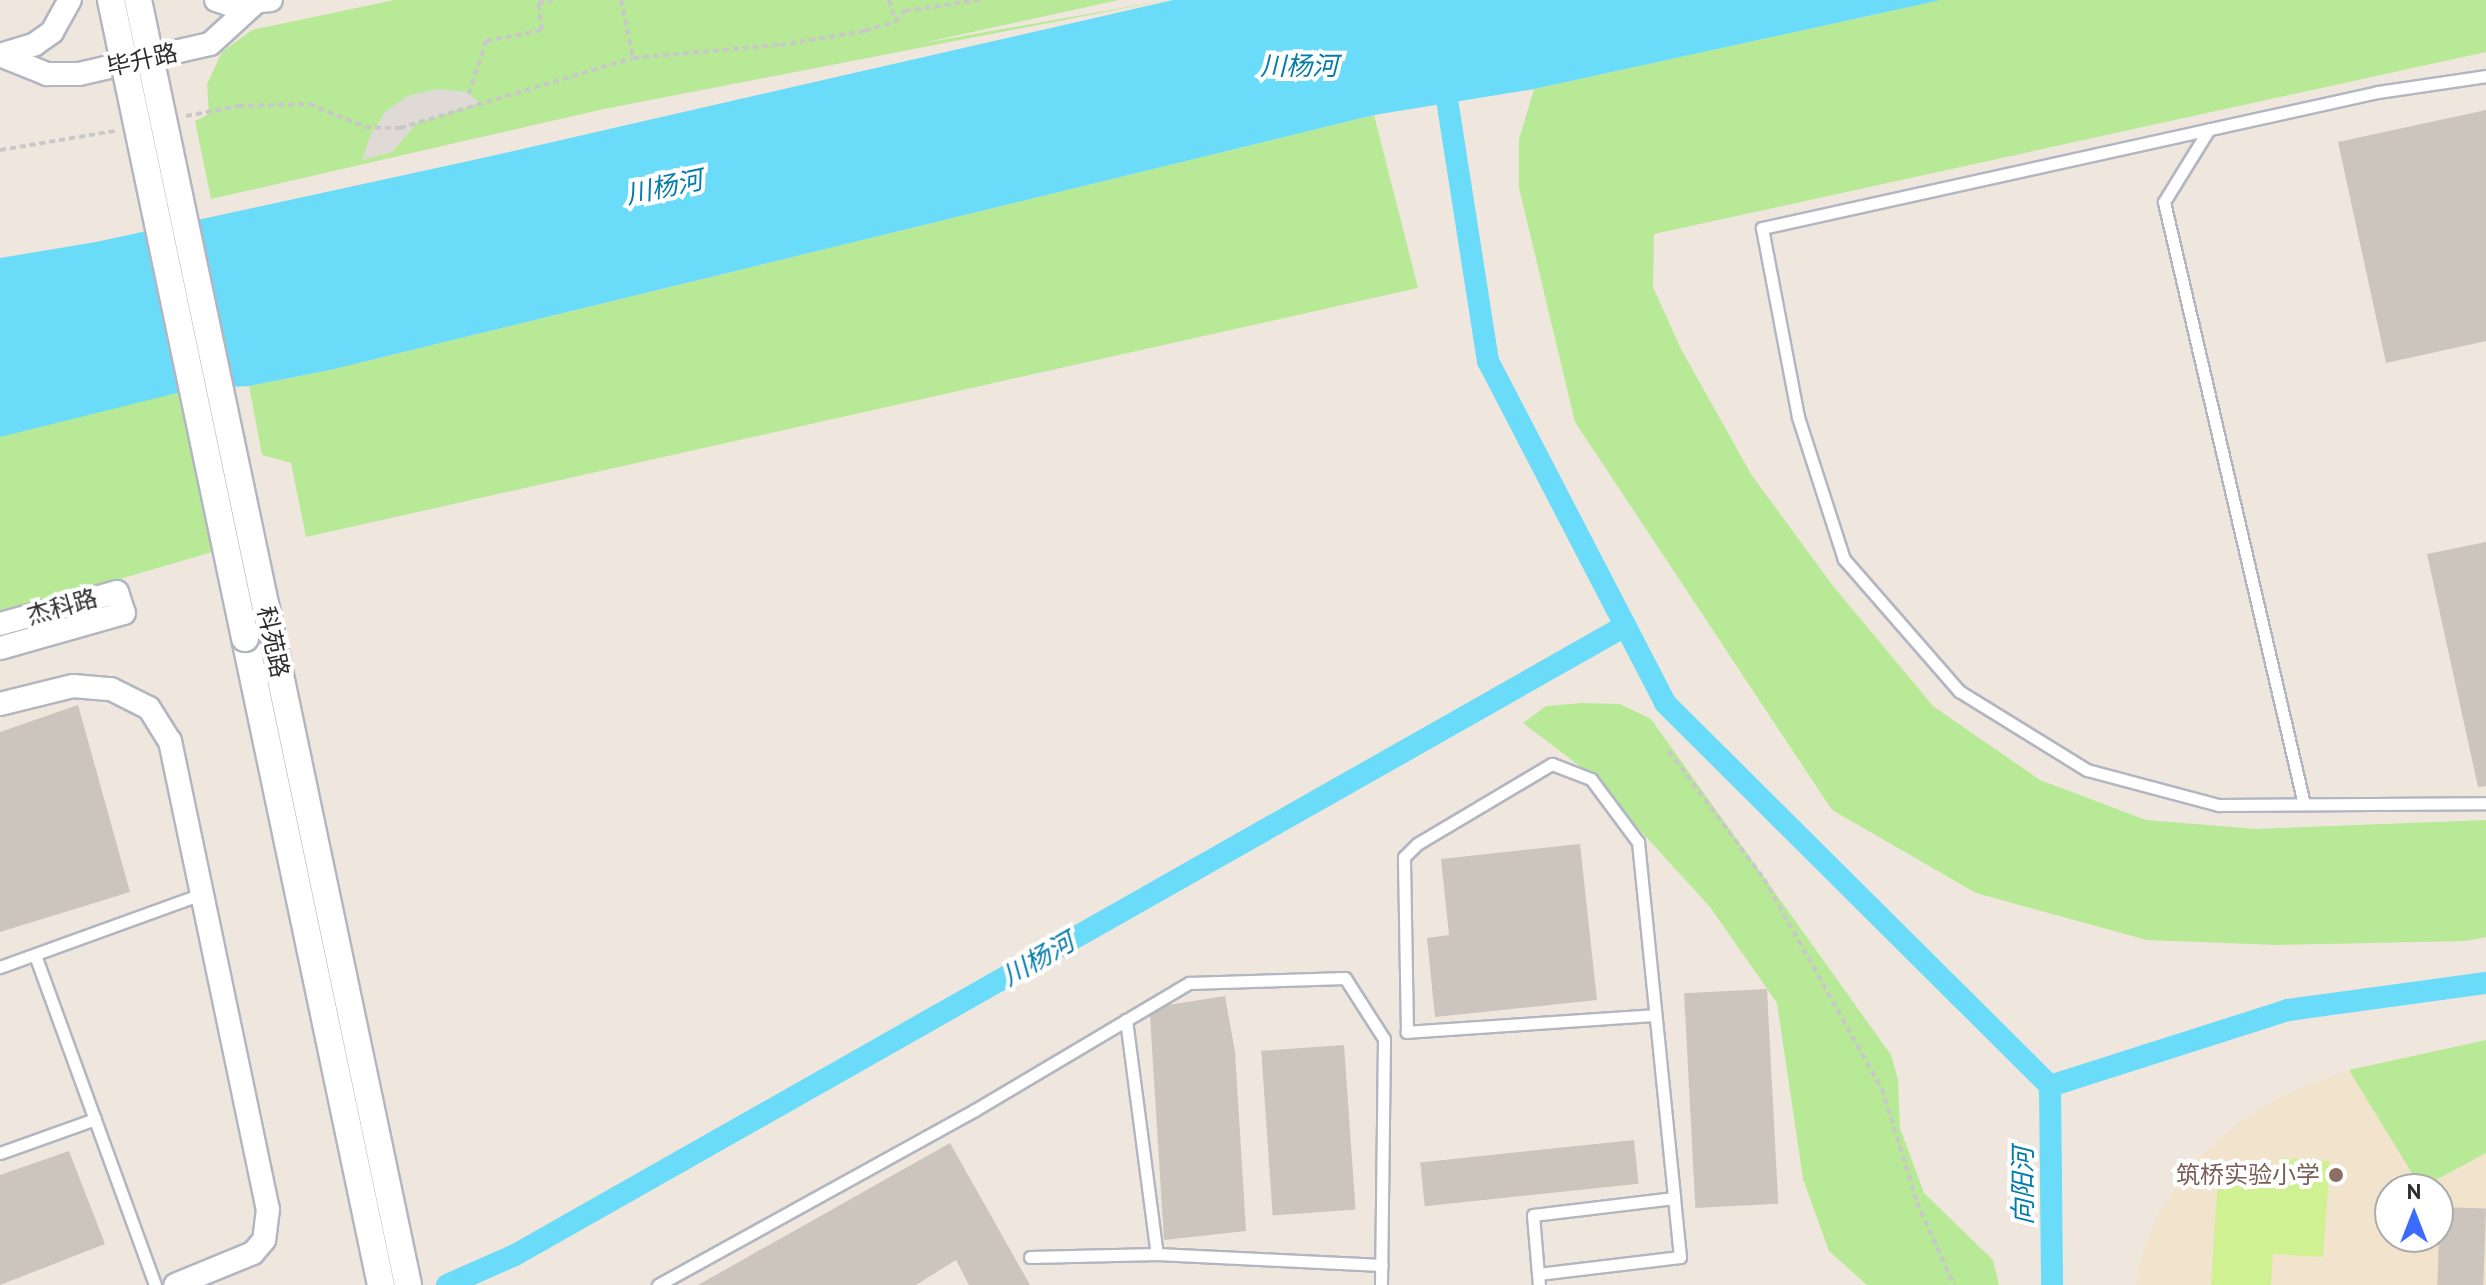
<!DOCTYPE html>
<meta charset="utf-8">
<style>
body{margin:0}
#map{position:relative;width:2486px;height:1285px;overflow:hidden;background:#efe7de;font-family:"PT Sans","Noto Sans SC",sans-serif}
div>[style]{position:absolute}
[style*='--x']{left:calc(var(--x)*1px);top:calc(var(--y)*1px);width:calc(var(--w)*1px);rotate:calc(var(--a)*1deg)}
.education>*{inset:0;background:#f2e3cd}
.green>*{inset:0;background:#b8e997}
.pitch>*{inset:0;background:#cff192}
.plaza>*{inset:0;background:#dfdad6}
.water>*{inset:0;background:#6adbf8}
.canal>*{height:22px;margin:-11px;padding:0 11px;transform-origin:11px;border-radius:11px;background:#6adbf8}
.building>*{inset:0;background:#cbc5bd;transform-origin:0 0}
.path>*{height:4px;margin-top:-2px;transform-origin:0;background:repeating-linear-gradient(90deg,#c8c8c8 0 6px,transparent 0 10px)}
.roads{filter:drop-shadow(2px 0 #b2b6c1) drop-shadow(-2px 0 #b2b6c1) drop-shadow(0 2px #b2b6c1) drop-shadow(0 -2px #b2b6c1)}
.service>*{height:11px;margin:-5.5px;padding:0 5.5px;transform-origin:5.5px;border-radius:5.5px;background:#fff}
.minor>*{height:22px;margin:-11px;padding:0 11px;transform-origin:11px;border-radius:11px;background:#fff}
.tertiary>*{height:26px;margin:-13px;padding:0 13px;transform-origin:13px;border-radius:13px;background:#fff}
.bridges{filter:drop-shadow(2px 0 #b2b6c1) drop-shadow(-2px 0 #b2b6c1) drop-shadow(0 2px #b2b6c1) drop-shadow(0 -2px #b2b6c1)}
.tertiary-bridge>*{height:26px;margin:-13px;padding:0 13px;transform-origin:13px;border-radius:13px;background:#fff}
.dots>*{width:22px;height:22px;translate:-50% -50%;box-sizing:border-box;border:4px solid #fff;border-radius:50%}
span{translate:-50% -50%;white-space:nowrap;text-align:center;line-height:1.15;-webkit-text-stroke:8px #fff;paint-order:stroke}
.street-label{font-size:24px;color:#2d2d2d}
.education-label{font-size:24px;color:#785e54}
.right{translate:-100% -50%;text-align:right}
.water-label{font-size:26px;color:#037bab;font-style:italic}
.north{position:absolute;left:2374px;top:1173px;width:80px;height:80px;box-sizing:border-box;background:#fff;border:2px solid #ababab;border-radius:50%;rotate:0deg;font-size:22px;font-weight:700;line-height:32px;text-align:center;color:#2d2d2d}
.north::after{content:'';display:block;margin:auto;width:28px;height:36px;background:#3b6cff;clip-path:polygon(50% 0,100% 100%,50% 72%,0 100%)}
</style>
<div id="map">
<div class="education">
<div style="clip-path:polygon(evenodd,2486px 1040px,2486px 1285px,2136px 1285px,2142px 1253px,2157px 1215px,2195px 1161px,2239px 1122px,2285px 1094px,2349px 1070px,2486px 1040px,2390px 1189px,2438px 1189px,2438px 1237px,2390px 1237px,2390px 1189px)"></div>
</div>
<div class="green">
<div style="clip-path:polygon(394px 0,1119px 0,918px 44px,1167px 0,604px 109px,211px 199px,195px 121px,209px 114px,207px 84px,222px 52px,252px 30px)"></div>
<div style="clip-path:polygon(1941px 0,2486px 0,2486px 52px,1654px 234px,1653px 287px,1681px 349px,1751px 474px,1833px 586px,1933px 706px,2040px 780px,2146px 820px,2256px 829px,2486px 820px,2486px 937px,2466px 941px,2277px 945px,2147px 940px,1976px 893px,1832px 810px,1575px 422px,1519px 188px,1519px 139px,1534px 89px)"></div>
<div style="clip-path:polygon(1374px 115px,1418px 288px,306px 537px,291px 463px,262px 455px,249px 386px,330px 370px)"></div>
<div style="clip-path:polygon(193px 389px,226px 548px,0 614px,0 434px)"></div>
<div style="clip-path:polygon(1581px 703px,1620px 704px,1651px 719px,1891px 1055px,1898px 1080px,1900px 1128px,1924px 1193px,1993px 1260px,1999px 1285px,1867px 1285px,1829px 1251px,1803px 1179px,1777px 1003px,1710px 907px,1586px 771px,1523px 723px,1546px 706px)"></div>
<div style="clip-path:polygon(2486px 1040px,2486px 1153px,2421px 1188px,2349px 1070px)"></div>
</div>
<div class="pitch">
<div style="clip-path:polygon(2279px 1158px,2330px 1161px,2323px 1257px,2273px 1254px,2271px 1285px,2211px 1285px,2218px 1176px,2277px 1179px)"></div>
</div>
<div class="plaza">
<div style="clip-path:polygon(438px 89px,466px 92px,480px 103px,417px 123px,392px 152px,362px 160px,370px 136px,385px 112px,407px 96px)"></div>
</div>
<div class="water">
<div style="clip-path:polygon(1173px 0,1941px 0,1534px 89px,1374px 115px,330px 370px,249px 386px,193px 389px,0 437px,0 258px,96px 242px,487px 157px)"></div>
</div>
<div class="canal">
<div style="--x:1443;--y:74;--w:291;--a:81.1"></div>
<div style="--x:1488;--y:361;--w:385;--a:62.6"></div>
<div style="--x:1665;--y:703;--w:543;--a:44.85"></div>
<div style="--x:2050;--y:1086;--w:250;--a:-17.7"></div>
<div style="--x:2288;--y:1010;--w:200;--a:-7.8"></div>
<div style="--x:2050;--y:1086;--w:199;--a:89.4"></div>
<div style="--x:447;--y:1285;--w:74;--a:-23.8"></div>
<div style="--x:515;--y:1255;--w:1276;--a:-29.54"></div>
</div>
<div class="building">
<div style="clip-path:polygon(2486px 110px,2486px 341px,2386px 363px,2338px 142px)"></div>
<div style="clip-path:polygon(2486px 542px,2486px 786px,2478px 787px,2427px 554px)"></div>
<div style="clip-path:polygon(78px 705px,130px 892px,0 932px,0 732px)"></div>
<div style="clip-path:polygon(1580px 844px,1597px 1000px,1435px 1017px,1427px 938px,1449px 935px,1441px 859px)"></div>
<div style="left:1767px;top:989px;width:215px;height:83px;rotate:87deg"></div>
<div style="clip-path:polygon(1225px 996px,1235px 1052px,1246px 1231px,1164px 1240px,1150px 1016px,1168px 1005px)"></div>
<div style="left:1344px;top:1045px;width:165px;height:83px;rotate:86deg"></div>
<div style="left:1634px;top:1140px;width:44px;height:215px;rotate:84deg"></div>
<div style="clip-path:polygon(950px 1143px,1030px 1285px,969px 1285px,956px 1260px,916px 1285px,698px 1285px)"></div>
<div style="clip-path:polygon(69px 1151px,105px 1244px,0 1285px,0 1175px)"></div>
<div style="left:2440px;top:1207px;width:46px;height:78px;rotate:2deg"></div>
</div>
<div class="path">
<div style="--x:621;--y:0;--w:59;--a:78.3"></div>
<div style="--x:889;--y:0;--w:22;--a:74"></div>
<div style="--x:469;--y:94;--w:56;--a:-72.2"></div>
<div style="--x:486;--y:41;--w:57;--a:-11.1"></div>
<div style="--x:542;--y:30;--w:27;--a:-98"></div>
<div style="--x:538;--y:3;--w:15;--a:-11"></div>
<div style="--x:186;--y:116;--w:53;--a:-10.9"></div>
<div style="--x:238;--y:106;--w:71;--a:-1.6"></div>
<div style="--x:309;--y:104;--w:61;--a:22.3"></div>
<div style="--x:365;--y:127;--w:35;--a:2"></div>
<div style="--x:400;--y:128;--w:243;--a:-16.7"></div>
<div style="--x:633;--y:58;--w:148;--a:-5.1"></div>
<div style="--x:780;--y:45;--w:86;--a:-9.4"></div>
<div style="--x:865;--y:31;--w:31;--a:-17"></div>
<div style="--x:895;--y:22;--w:15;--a:-48"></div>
<div style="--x:905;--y:11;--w:75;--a:-8.5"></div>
<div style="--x:0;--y:150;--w:117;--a:-9.4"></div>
<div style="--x:1669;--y:751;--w:159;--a:53.4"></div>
<div style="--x:1764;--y:879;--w:241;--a:60.7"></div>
<div style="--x:1882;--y:1089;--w:118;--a:72.8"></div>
<div style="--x:1917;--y:1202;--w:91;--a:66"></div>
</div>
<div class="roads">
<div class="service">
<div style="--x:2486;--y:76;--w:109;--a:171.6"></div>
<div style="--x:2378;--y:92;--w:631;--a:167.55"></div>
<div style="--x:1762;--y:228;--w:192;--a:79.2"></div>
<div style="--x:1798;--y:417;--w:149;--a:72.1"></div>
<div style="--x:1844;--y:559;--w:175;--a:48.9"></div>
<div style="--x:1959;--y:691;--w:150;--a:31.7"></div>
<div style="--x:2087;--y:770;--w:137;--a:14.9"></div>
<div style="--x:2219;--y:805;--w:267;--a:-0.4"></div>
<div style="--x:2209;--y:129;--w:86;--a:121.7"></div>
<div style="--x:2164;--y:202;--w:618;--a:76.91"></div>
<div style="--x:35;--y:955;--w:351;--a:70"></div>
<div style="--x:0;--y:967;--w:215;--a:-19.9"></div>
<div style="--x:1655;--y:1015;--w:249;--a:176.1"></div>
<div style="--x:1407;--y:1032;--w:175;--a:-91"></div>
<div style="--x:1404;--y:857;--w:18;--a:-45"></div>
<div style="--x:1417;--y:844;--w:157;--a:-30.7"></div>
<div style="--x:1552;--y:764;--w:42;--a:21"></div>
<div style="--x:1591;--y:779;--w:79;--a:53.3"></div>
<div style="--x:1638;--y:842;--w:358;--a:84.2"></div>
<div style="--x:1126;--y:1020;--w:236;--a:82.5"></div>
<div style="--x:0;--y:1153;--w:101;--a:-19.7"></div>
<div style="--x:1030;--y:1257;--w:127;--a:-1.4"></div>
<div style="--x:1157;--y:1254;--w:225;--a:2.8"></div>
<div style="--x:1538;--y:1274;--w:143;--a:-6.8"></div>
<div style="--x:1680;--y:1257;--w:59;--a:-95.8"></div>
<div style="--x:1674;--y:1198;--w:142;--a:173.1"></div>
<div style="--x:1533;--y:1215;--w:59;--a:85.2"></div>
<div style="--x:1538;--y:1274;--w:11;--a:85"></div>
<div style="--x:658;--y:1285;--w:362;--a:-28.9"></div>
<div style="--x:975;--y:1110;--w:249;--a:-30.7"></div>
<div style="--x:1189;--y:983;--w:156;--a:-1.8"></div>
<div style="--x:1345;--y:978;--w:72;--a:57.4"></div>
<div style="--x:1384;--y:1039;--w:246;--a:90.7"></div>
</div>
<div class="minor">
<div style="--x:216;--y:0;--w:13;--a:18"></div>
<div style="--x:228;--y:4;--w:43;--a:-5.3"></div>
<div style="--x:0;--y:55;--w:51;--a:22"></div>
<div style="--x:47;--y:74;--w:32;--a:0"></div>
<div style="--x:79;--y:74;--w:134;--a:-12.9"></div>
<div style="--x:210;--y:44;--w:61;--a:-42.3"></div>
<div style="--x:0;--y:55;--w:37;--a:-17"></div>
<div style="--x:35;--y:44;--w:21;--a:-35"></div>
<div style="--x:52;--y:32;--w:37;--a:-61"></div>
<div style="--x:0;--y:624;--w:121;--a:-15.3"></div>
<div style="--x:117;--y:592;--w:22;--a:72"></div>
<div style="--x:124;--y:613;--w:129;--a:164.2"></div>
<div style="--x:0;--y:704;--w:75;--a:-13.9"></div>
<div style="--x:73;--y:686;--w:38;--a:5"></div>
<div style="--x:111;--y:689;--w:42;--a:26.6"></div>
<div style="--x:149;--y:708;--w:39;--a:58"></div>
<div style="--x:170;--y:741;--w:478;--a:78.2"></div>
<div style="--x:268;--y:1209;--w:31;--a:97"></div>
<div style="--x:264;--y:1240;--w:17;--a:130"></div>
<div style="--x:253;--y:1253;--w:84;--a:157.7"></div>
</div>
<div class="tertiary">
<div style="--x:271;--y:632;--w:667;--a:78.15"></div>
<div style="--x:245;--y:638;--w:661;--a:78.13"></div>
</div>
</div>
<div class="bridges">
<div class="tertiary-bridge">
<div style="--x:111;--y:0;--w:652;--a:78.14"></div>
<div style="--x:138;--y:0;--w:646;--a:78.12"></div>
</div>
</div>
<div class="dots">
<div style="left:2336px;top:1175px;background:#8d6e63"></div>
</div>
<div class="street-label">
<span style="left:142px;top:60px;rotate:-13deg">毕升路</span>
<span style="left:62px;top:607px;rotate:-16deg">杰科路</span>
<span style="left:273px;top:642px;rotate:78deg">科苑路</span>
</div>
<div class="education-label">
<span class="right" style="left:2320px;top:1175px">筑桥实验小学</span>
</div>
<div class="water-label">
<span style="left:1299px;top:66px">川杨河</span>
<span style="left:664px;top:187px;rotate:-12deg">川杨河</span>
<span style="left:1038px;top:959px;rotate:-30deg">川杨河</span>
<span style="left:2023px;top:1186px;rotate:-90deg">向阳河</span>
</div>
<div class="north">N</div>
</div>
